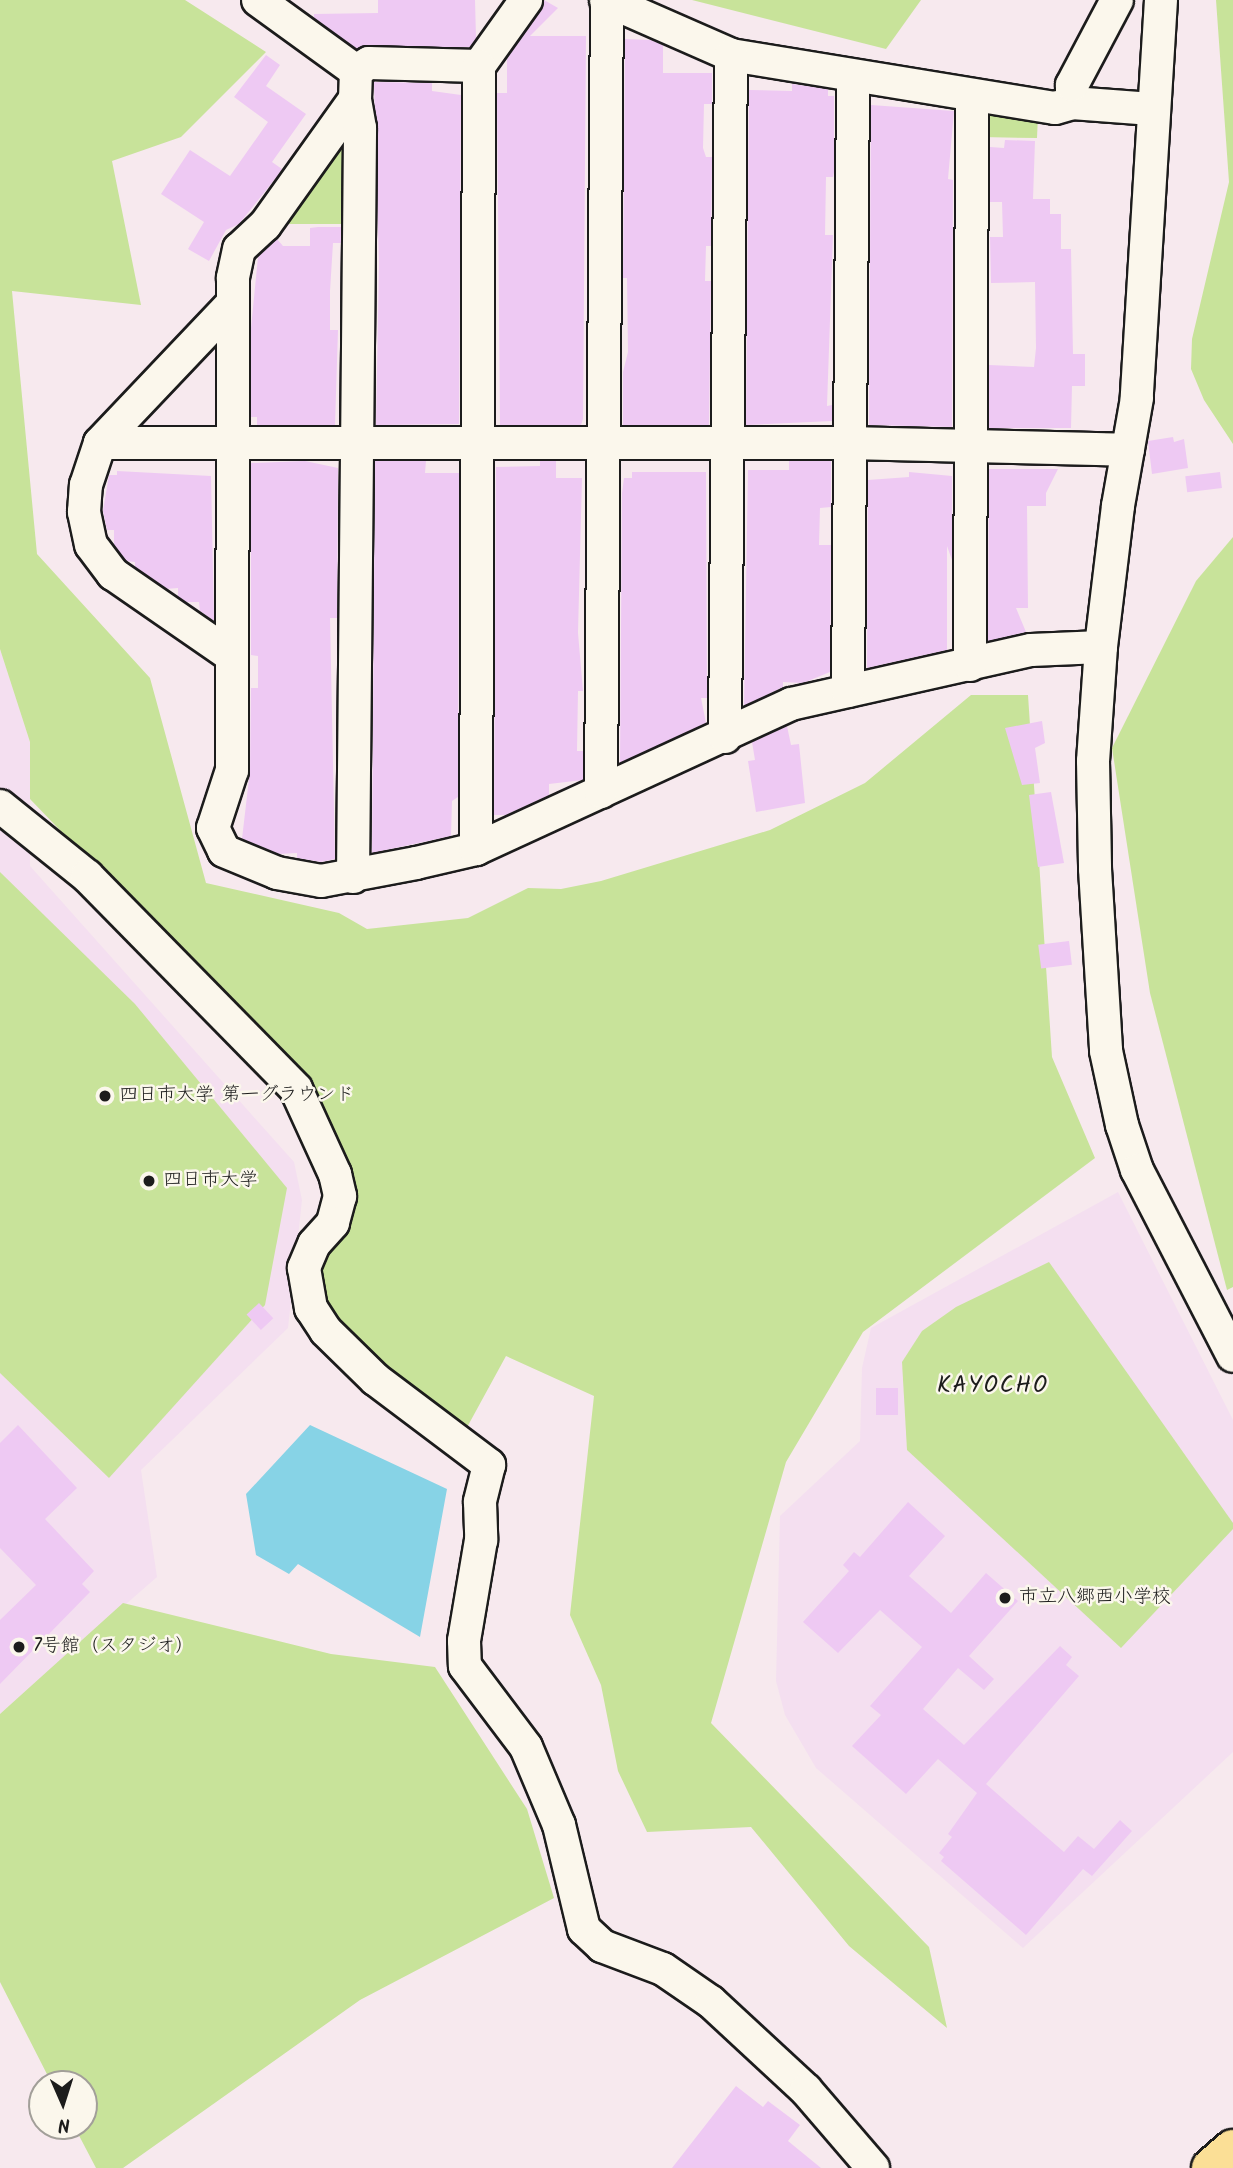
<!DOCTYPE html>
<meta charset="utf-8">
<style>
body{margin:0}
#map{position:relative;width:1233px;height:2168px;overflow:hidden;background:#f7e9ee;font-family:Kalam,"Klee One",sans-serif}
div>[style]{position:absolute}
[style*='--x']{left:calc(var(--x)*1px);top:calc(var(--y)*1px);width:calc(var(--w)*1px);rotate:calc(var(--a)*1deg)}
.built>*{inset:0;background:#f4dff0}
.green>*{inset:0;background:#c8e39a}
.water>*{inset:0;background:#87d3e6}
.building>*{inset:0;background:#eec9f3;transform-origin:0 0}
.roads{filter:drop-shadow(2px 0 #1c1c1c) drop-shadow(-2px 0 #1c1c1c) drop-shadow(0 2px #1c1c1c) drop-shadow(0 -2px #1c1c1c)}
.minor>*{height:32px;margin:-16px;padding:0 16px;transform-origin:16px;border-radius:16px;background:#fbf7ec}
.highway>*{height:38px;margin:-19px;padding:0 19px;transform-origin:19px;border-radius:19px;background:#fbdf96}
.dots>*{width:19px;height:19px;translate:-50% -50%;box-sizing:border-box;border:4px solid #fbf7ec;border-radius:50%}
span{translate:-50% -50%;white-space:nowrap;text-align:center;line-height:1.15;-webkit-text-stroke:5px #fbf7ec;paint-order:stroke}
.poi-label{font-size:19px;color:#1c1c1c}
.left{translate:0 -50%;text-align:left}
.quarter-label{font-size:23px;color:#1c1c1c;letter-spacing:2px}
.north{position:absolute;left:28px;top:2070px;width:70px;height:70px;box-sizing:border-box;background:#fbf7ec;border:2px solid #a29f99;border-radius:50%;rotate:177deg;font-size:19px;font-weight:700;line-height:28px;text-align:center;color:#1c1c1c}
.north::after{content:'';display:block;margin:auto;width:24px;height:32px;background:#1c1c1c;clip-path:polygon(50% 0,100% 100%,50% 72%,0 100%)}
</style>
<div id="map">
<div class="built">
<div style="clip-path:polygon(0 649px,30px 742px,30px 866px,294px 1162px,302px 1200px,288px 1328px,141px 1470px,157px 1577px,0 1714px)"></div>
<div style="clip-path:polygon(1118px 1192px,1233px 1420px,1233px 1752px,1023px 1948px,816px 1768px,785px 1715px,776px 1681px,780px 1516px,860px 1441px,862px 1368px,871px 1328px)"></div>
</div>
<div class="green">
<div style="clip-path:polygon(0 0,185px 0,266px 52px,181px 137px,112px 161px,141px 305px,12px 291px,37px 554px,150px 678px,206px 883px,339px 913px,367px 929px,468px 918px,528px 888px,561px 889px,601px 881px,770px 830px,865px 783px,971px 695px,1028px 695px,1052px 1057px,1095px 1158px,863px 1332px,786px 1462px,711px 1723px,929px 1947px,947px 2028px,849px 1946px,751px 1827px,647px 1832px,618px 1771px,601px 1685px,570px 1615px,594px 1396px,506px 1356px,465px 1431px,372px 1365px,325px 1309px,317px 1267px,342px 1228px,305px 1085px,30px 799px,30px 742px,0 649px)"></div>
<div style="clip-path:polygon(692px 0,921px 0,886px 49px)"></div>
<div style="clip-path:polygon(1216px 0,1233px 0,1233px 444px,1204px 400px,1191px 369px,1192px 339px,1229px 182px)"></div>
<div style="clip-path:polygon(983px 109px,1038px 115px,1037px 138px,981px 137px)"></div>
<div style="clip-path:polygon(349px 131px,347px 224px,276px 224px)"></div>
<div style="clip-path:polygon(1233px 537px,1233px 1287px,1227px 1290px,1150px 993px,1112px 748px,1196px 581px)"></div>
<div style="clip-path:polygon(0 872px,135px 1004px,287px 1188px,265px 1305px,109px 1478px,0 1373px)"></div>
<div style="clip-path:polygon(1049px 1262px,1233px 1523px,1233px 1529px,1121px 1648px,907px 1450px,902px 1362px,922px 1331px,956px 1307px)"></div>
<div style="clip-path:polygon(123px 1603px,331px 1654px,435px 1667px,527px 1809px,554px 1898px,360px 2000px,123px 2168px,96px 2168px,74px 2126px,84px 2126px,84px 2084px,52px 2084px,0 1982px,0 1714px)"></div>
</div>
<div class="water">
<div style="clip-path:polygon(310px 1425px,447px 1489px,420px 1637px,298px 1564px,289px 1574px,256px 1555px,246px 1494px)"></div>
</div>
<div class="building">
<div style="clip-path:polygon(378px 0,475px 0,476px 38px,470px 47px,355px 48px,314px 18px,314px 14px,378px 13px)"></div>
<div style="clip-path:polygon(544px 0,558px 8px,530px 36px,586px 36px,583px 419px,581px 425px,500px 425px,497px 93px,507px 93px,507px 59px)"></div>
<div style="clip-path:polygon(625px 39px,651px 40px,663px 45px,663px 73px,712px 73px,712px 104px,704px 104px,703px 148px,706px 157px,712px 157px,711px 246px,706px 246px,705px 281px,711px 281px,709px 425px,623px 425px,623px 372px,628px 352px,627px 278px,623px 278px)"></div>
<div style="clip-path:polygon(266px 55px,280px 65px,266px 86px,306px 114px,272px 162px,282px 169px,279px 174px,239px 224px,226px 230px,209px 261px,188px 249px,204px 222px,161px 194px,190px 150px,230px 176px,268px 122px,234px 97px)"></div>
<div style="clip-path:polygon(374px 82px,432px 83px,432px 91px,461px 95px,459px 424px,376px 425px,379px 263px)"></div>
<div style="clip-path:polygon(792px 84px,828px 89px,828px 96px,834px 96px,834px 172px,833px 177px,826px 177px,825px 235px,833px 235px,827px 406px,832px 405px,832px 421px,746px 425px,749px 90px,792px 91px)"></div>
<div style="clip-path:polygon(871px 105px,954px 111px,948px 179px,953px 180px,952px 427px,869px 425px)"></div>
<div style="clip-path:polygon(1005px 140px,1035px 141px,1033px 199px,1050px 199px,1050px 214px,1061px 214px,1061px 249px,1071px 249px,1073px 354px,1085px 354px,1085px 386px,1072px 386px,1071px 428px,989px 428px,989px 365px,1034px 367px,1036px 348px,1035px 282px,991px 283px,990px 237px,1003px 237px,1002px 202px,990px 202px,990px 147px,1004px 148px)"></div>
<div style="clip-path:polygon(318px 227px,341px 227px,341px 243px,333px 243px,330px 291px,330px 330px,338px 330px,335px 425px,257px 425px,257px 417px,251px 417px,251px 328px,258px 257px,277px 239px,283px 246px,310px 246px,310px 228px)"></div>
<div style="clip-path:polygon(1173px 437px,1174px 442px,1184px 439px,1188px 468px,1152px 474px,1148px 441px)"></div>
<div style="clip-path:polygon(305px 461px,338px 468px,337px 618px,330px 618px,335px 859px,321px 862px,297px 858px,297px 853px,279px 854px,242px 839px,250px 770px,251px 688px,258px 688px,258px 656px,251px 655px,251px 463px)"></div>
<div style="clip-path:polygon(375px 461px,426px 461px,425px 473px,459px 473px,458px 797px,452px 801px,451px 836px,372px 853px)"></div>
<div style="clip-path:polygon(540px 461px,556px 461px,556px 478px,582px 478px,578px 633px,583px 691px,578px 691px,577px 751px,583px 751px,583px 780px,549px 784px,549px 795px,506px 815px,494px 815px,496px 467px,540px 466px)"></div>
<div style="clip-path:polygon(789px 461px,831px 461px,831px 507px,820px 508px,819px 545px,831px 545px,830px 672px,803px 683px,783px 682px,783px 687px,744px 706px,748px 470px,789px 470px)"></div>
<div style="clip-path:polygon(989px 469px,1058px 469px,1046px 493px,1046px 506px,1027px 506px,1028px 608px,1016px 608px,1026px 632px,988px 641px)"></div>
<div style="clip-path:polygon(117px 471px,211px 476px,214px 621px,200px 611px,199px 602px,185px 602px,178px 596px,178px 588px,166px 589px,135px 567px,135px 562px,126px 561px,114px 545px,114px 530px,107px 530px,103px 511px,109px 475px,117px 475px)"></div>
<div style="clip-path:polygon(632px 472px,706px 472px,707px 698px,701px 698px,706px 723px,620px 763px,622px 493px,624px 478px,632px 478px)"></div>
<div style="clip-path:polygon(909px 472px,952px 476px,952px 560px,947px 546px,947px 650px,867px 668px,868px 480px,909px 477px)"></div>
<div style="left:1220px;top:472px;width:16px;height:35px;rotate:83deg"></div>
<div style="clip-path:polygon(1042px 721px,1045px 743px,1035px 748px,1040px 783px,1022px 785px,1005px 728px)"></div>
<div style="clip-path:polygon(787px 726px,791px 745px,799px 744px,805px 803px,756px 812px,748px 761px,755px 760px,752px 742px)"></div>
<div style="clip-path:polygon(1051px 792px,1064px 863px,1038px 867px,1029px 795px)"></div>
<div style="left:1069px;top:941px;width:24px;height:31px;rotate:83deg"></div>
<div style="left:259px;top:1303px;width:21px;height:17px;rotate:47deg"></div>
<div style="left:898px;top:1388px;width:27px;height:22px;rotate:90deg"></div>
<div style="clip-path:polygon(18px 1425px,77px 1488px,45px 1519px,94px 1571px,82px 1584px,90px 1592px,0 1684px,0 1620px,36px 1585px,0 1548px,0 1443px)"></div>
<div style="clip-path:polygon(908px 1502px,945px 1536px,909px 1576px,951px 1613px,986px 1573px,1018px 1601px,969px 1656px,994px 1679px,984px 1690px,958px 1668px,923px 1709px,964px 1745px,1060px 1646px,1072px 1657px,1066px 1665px,1079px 1676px,986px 1784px,1064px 1852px,1078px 1836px,1094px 1849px,1120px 1820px,1132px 1831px,1092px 1876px,1083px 1869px,1026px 1935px,941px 1861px,944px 1857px,939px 1853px,952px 1837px,948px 1834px,977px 1793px,938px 1759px,906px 1794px,852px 1746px,881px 1715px,870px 1706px,922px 1647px,880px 1610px,838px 1653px,803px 1622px,849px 1571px,843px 1565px,854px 1552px,860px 1557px)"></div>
<div style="clip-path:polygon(736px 2086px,763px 2107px,768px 2101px,800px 2125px,788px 2141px,821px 2168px,672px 2168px)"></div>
</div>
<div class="roads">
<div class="minor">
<div style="--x:258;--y:0;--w:121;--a:35.9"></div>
<div style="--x:606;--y:0;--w:137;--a:23.7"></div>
<div style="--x:731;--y:55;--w:328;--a:9.3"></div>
<div style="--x:1055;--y:108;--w:18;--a:-16"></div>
<div style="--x:1072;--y:103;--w:80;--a:4.3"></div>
<div style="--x:1161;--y:0;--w:399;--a:93.5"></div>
<div style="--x:1137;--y:398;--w:110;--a:100"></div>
<div style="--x:1118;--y:506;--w:142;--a:96.9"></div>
<div style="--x:1101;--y:647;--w:114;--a:94"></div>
<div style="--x:1093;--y:761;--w:108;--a:88.9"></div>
<div style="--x:1095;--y:869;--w:182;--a:86.5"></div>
<div style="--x:1106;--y:1051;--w:76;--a:77.8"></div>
<div style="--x:1122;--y:1125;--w:47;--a:71.6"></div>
<div style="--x:1137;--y:1170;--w:209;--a:62.7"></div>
<div style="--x:356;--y:71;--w:28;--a:92"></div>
<div style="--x:355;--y:99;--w:155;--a:125.5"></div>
<div style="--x:265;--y:225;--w:35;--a:137"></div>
<div style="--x:239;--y:249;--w:30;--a:102"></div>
<div style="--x:233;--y:278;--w:492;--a:90.1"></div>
<div style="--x:232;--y:770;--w:61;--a:108.1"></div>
<div style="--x:213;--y:828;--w:25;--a:64"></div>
<div style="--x:224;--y:851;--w:57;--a:22.5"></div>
<div style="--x:277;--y:873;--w:45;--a:10.3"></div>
<div style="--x:321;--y:881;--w:97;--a:-10.7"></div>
<div style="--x:416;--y:863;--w:62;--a:-13.1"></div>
<div style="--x:476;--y:849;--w:347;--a:-24.7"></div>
<div style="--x:791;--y:704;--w:246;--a:-12.7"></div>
<div style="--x:1031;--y:650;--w:70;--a:-2.5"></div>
<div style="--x:356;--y:71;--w:15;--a:-32"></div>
<div style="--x:369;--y:63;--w:110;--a:1.6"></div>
<div style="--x:479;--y:66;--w:81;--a:-54.5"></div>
<div style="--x:1072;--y:103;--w:18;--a:-90"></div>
<div style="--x:1072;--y:85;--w:96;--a:-62.1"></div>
<div style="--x:100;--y:443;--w:749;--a:0"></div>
<div style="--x:849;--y:443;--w:279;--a:1.4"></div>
<div style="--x:232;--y:656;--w:145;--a:-145.4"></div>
<div style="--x:113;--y:574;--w:36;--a:-127"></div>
<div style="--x:91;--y:545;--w:34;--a:-102"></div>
<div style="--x:84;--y:512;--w:27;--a:-86"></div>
<div style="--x:86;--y:485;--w:44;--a:-71.6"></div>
<div style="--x:100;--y:443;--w:193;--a:-46.5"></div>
<div style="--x:970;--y:665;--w:570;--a:-89.8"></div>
<div style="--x:848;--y:691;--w:615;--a:-89.53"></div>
<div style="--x:725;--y:737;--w:682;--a:-89.5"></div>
<div style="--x:601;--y:792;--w:791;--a:-89.57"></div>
<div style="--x:0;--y:806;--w:112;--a:38.8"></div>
<div style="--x:87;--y:876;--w:298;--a:45.5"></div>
<div style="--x:296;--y:1089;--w:94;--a:65.4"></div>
<div style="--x:335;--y:1174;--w:23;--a:77"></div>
<div style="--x:340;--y:1196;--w:28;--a:105"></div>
<div style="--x:333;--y:1223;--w:28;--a:132"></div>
<div style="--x:314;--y:1244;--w:26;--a:113"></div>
<div style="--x:304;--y:1268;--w:41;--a:80.1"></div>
<div style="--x:311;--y:1308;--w:27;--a:57"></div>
<div style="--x:326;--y:1331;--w:69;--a:44.4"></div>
<div style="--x:375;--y:1379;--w:143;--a:37"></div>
<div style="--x:489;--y:1465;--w:38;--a:104"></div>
<div style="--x:480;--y:1502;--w:38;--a:88"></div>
<div style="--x:481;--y:1540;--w:102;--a:99.6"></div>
<div style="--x:464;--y:1641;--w:25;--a:88"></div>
<div style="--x:465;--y:1666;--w:101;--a:53"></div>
<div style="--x:526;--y:1747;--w:85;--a:67.1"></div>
<div style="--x:559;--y:1825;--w:107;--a:76.5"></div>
<div style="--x:584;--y:1929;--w:25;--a:43"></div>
<div style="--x:602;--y:1946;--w:65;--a:20.7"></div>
<div style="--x:663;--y:1969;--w:58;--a:34.5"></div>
<div style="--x:711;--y:2002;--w:129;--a:42.8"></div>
<div style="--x:806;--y:2090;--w:103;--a:49.3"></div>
<div style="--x:476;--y:849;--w:783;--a:-89.78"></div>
<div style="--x:353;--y:877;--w:749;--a:-89.46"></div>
<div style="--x:360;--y:128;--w:29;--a:-100"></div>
</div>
<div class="highway">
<div style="--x:1211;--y:2168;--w:29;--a:-41"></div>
</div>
</div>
<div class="dots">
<div style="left:105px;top:1096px;background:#1c1c1c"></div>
<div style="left:149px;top:1181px;background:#1c1c1c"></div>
<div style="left:1005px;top:1598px;background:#1c1c1c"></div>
<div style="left:19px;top:1647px;background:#1c1c1c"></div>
</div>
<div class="poi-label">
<span class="left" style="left:119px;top:1096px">四日市大学 第一グラウンド</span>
<span class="left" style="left:163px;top:1181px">四日市大学</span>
<span class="left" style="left:1019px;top:1598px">市立八郷西小学校</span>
<span class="left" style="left:33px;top:1647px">7号館（スタジオ）</span>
</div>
<div class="quarter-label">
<span style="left:993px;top:1386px">KAYOCHO</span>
</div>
<div class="north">N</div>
</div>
